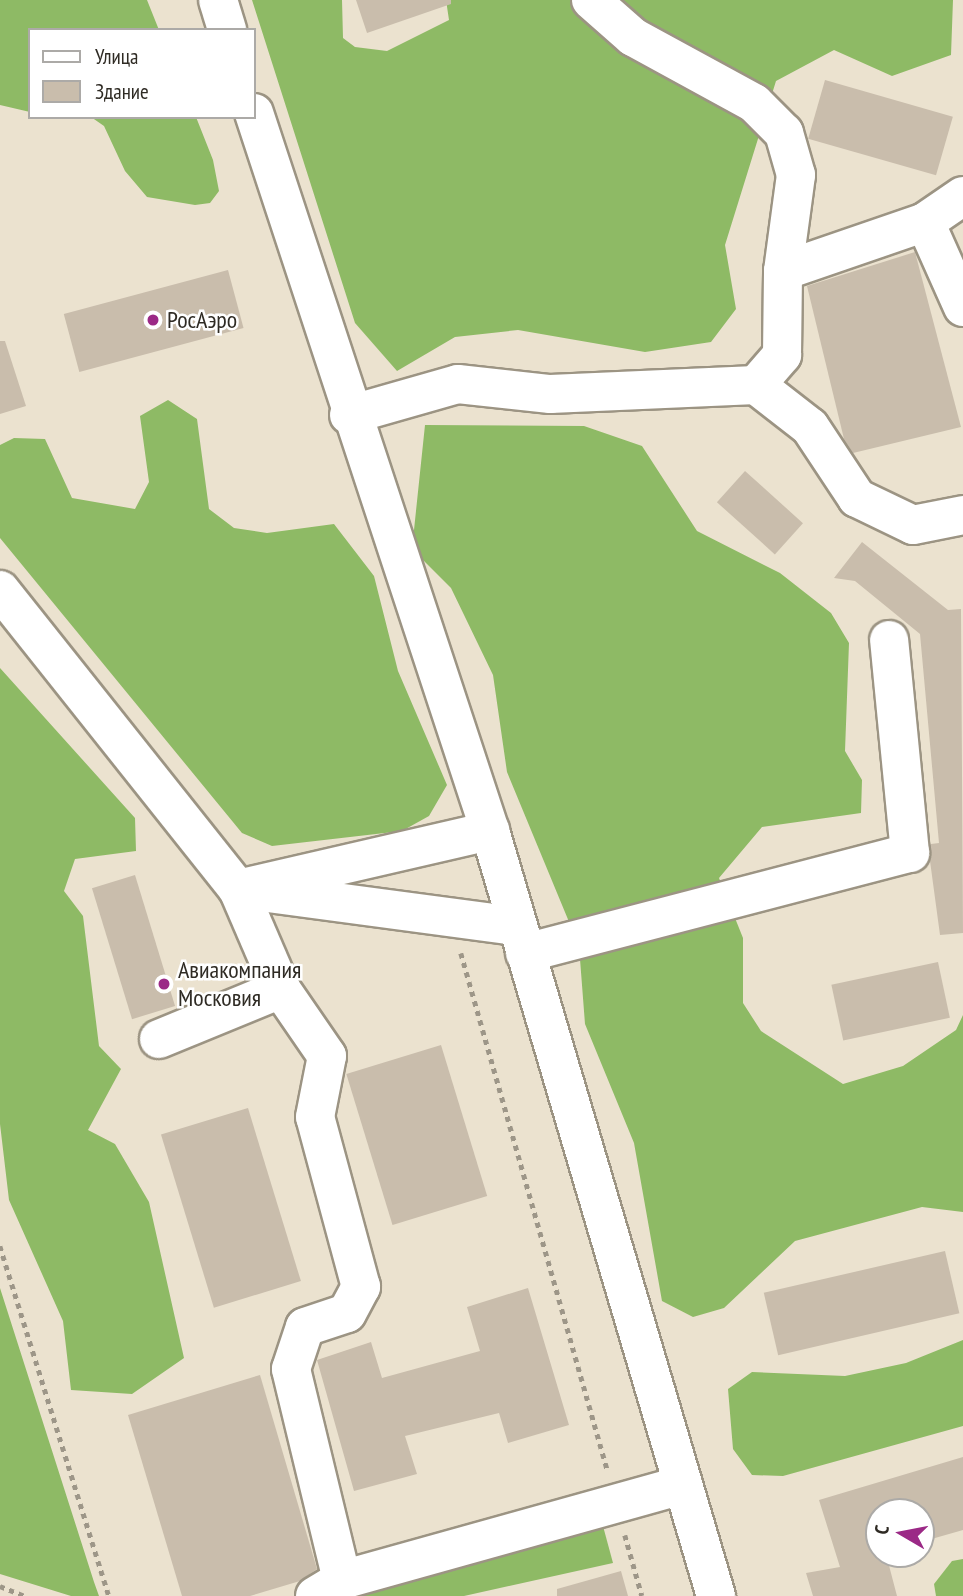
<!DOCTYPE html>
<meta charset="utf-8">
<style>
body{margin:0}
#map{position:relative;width:963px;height:1596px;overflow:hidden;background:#ebe2cf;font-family:"PT Sans Narrow",sans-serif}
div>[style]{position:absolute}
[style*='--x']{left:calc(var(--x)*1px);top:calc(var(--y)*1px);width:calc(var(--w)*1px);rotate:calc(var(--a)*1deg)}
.forest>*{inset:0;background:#8eba65}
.building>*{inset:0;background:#c9bdac;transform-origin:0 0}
.path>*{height:4.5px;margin-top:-2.25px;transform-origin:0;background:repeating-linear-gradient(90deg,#9d9688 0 5px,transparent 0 10px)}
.roads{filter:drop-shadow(2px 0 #9c9483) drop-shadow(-2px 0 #9c9483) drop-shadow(0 2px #9c9483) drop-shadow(0 -2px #9c9483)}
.minor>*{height:38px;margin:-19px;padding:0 19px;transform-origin:19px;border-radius:19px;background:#fff}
.dots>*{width:19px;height:19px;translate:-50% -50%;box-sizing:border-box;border:4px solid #fff;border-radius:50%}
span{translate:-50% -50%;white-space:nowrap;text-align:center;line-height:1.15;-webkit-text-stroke:5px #fff;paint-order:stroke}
.poi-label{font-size:24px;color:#2f2b24}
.left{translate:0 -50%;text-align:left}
.legend{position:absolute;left:28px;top:28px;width:228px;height:91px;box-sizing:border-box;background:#fff;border:2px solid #acaaa7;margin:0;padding:9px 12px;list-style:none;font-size:21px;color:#2f2b24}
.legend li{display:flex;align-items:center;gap:14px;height:35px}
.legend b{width:35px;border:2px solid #acaaa7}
.north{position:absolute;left:865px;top:1498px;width:70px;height:70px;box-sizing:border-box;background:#fff;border:2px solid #acaaa7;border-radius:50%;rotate:280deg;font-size:19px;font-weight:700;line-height:28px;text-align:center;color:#2f2b24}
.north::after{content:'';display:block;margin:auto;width:24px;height:32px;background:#9b2986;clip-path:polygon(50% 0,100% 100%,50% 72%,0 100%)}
</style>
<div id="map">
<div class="forest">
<div style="clip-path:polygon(0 0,147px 0,159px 30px,30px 30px,30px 112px,0 105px)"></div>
<div style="clip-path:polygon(252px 0,342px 0,343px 38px,355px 47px,387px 51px,449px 20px,446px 0,953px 0,951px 55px,892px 76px,834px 50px,776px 81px,725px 245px,736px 309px,711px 342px,645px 352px,518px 330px,455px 337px,397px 371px,355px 323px)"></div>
<div style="clip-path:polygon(91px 117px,196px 117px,213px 160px,219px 191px,210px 203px,195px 205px,147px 197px,125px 171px,104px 126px)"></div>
<div style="clip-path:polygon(168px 400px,197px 419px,209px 509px,234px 528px,267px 533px,334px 524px,374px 576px,398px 671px,447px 785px,429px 816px,402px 831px,272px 846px,242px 833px,0 538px,0 445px,14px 438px,45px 439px,72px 498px,135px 509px,149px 482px,140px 416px)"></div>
<div style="clip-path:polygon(425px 425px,584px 426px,642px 446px,697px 531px,780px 573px,831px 613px,849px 643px,845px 751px,862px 780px,861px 813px,762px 827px,719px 878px,743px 938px,743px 1003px,761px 1031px,843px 1084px,903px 1066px,956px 1030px,963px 1015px,963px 1212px,922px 1207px,795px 1241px,724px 1308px,693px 1317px,662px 1301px,634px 1143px,585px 1024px,579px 946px,507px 772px,493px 675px,451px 588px,412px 549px)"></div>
<div style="clip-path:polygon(0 668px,135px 818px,136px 851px,75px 859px,64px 891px,83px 916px,99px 1046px,121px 1069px,88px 1130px,115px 1144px,149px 1202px,184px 1358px,132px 1394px,71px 1390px,63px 1321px,9px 1200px,0 1124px)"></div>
<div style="clip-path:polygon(0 1288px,94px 1582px,99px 1596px,71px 1596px,0 1574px)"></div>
<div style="clip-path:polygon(963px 1340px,963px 1426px,783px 1476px,752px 1475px,733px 1449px,728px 1389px,752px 1372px,845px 1376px,906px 1363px)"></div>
<div style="clip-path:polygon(600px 1515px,613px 1563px,464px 1596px,337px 1596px)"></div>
<div style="clip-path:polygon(963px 1559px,963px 1596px,936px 1596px,934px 1584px,952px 1561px)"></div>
</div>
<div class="building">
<div style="clip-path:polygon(356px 0,451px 0,451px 4px,367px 33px)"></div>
<div style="left:825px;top:80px;width:133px;height:61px;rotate:16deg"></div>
<div style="clip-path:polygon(915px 252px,961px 427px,853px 453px,844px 439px,807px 286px)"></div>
<div style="left:228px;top:270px;width:60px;height:170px;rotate:75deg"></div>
<div style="clip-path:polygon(0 341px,5px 341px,26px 406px,0 414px)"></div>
<div style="left:745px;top:471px;width:78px;height:42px;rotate:42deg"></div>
<div style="clip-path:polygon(862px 542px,948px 610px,961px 609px,963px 933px,940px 935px,930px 861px,931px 844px,939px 843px,920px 634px,855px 581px,834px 578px)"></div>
<div style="left:135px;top:875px;width:137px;height:45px;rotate:73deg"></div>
<div style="left:938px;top:962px;width:57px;height:109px;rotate:78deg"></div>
<div style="left:441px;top:1045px;width:158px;height:99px;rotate:73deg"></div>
<div style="left:248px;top:1108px;width:181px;height:91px;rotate:73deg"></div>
<div style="left:945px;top:1251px;width:64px;height:186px;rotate:77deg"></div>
<div style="clip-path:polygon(528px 1288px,569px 1425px,508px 1443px,499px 1413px,405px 1436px,417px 1474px,354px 1491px,317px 1360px,371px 1342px,382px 1378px,480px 1351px,467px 1307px)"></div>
<div style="clip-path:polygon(260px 1375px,317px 1569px,300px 1581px,250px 1596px,182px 1596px,128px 1415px)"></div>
<div style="clip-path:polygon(963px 1457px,963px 1530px,921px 1542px,921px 1512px,879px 1512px,879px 1554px,886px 1554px,897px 1596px,813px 1596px,806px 1573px,840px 1567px,819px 1500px)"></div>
<div style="clip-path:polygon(621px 1571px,628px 1596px,557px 1596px,557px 1589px)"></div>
</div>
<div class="path">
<div style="--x:461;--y:953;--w:539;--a:74.19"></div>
<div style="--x:0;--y:1246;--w:367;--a:72.7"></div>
<div style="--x:625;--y:1535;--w:63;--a:74.4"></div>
<div style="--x:0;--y:1586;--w:27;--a:22"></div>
</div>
<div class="roads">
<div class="minor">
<div style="--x:218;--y:0;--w:31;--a:73"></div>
<div style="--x:254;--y:113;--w:756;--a:71.8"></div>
<div style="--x:490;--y:831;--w:798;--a:73.54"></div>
<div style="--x:963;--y:196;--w:46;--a:145.6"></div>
<div style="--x:925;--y:222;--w:93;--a:65.9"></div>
<div style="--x:783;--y:271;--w:150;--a:-19"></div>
<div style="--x:756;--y:385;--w:68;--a:37.9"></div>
<div style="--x:810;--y:427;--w:85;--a:56.5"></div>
<div style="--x:857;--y:498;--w:62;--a:25.7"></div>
<div style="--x:913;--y:525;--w:51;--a:-11.3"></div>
<div style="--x:349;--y:415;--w:113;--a:-15.9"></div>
<div style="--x:458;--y:384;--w:93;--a:6.2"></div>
<div style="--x:550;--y:394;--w:206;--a:-2.5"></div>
<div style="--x:756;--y:385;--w:40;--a:-49"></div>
<div style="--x:782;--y:355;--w:84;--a:-89.3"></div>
<div style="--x:783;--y:271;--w:97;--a:-82.3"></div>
<div style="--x:796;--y:175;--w:44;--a:-105.9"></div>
<div style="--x:784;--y:133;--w:42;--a:-135"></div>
<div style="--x:754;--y:103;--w:138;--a:-151.4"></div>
<div style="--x:633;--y:37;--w:56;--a:-138.6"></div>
<div style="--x:0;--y:590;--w:382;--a:51.5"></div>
<div style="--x:238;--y:889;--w:281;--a:7.6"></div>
<div style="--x:525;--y:953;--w:398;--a:-14.6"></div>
<div style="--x:910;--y:853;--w:214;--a:-95.6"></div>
<div style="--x:159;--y:1039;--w:132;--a:-22.3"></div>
<div style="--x:342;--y:1580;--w:217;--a:-103.6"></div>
<div style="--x:291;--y:1369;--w:44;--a:-71.6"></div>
<div style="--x:305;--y:1327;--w:44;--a:-18.4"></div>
<div style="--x:347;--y:1313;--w:30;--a:-62"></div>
<div style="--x:361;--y:1287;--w:176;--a:-105.1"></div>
<div style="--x:315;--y:1117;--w:62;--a:-78.9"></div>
<div style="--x:327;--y:1056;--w:81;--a:-124.5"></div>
<div style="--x:281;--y:989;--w:109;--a:-113.3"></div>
<div style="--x:238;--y:889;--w:259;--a:-13"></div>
<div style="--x:315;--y:1596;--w:31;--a:-31"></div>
<div style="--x:342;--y:1580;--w:354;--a:-15.6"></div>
</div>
</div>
<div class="dots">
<div style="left:153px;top:320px;background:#9b2986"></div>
<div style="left:164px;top:984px;background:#9b2986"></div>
</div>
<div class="poi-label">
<span class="left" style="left:167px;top:320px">РосАэро</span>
<span class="left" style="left:178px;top:984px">Авиакомпания<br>Московия</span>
</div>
<ul class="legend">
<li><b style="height:9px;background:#fff"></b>Улица</li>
<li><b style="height:19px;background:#c9bdac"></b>Здание</li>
</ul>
<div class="north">С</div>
</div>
